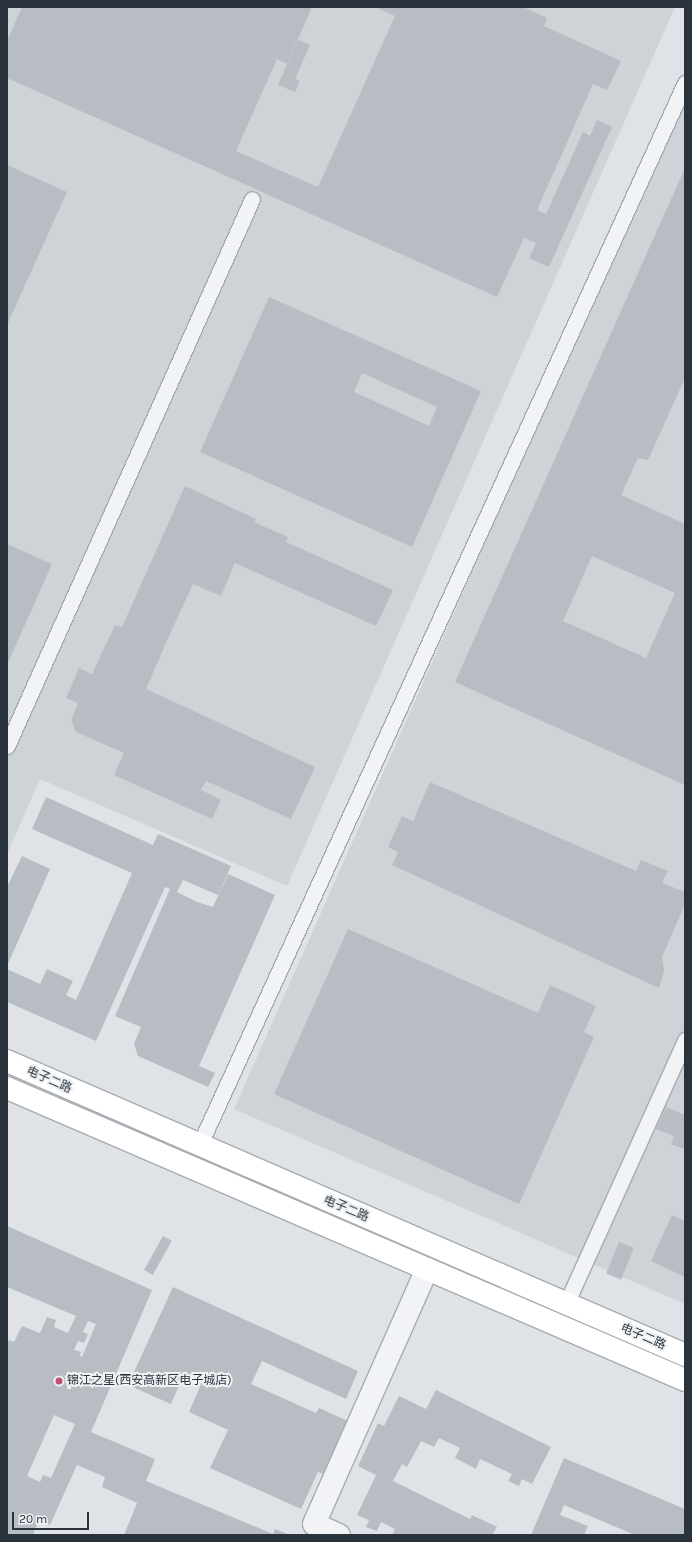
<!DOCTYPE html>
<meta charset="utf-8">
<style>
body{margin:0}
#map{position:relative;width:692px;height:1542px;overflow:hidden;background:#dfe3e7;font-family:Karla,"Noto Sans SC",sans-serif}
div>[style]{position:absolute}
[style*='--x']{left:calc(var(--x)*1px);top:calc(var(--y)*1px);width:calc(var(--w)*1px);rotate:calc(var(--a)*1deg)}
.built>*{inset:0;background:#ced3d8}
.building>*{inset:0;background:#b7bdc3;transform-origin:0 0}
.roads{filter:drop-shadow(1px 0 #a5abb0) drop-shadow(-1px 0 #a5abb0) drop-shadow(0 1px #a5abb0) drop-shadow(0 -1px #a5abb0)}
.lane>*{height:15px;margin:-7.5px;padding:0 7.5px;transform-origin:7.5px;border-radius:7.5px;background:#f2f3f6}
.street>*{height:22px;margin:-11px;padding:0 11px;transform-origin:11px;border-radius:11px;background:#f2f3f6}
.secondary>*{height:22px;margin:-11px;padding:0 11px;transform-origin:11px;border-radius:11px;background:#fff}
.dots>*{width:11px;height:11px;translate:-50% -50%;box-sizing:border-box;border:2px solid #eef2f5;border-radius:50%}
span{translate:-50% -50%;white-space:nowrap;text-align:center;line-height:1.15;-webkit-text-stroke:4px #eef2f5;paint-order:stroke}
.street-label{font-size:12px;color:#2a333c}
.poi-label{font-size:12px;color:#2a333c}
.left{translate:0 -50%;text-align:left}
.frame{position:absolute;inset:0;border:8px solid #2a333c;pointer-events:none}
.scale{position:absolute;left:12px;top:1512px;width:77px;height:18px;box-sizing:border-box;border:2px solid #2a333c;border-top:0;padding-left:5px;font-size:12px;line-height:14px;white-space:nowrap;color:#2a333c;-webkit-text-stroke:3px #eef2f5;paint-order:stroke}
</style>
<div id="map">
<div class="built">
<div style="clip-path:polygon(7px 7px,675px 7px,287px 886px,40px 779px,7px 854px)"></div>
<div style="clip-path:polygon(685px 92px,685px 1304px,234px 1109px)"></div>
</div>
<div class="building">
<div style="clip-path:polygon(22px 7px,312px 7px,287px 64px,277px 59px,236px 151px,318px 187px,395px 16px,375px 7px,523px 7px,547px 18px,544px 26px,621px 61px,607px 90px,593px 84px,537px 210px,546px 214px,583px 132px,590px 136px,597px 120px,612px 127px,549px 267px,529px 258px,536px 243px,524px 238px,497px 297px,7px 78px,7px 41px)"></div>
<div style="clip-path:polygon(298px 40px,310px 45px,295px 79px,300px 81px,295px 92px,278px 85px)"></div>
<div style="clip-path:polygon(7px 165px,67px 192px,7px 325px)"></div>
<div style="clip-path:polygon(evenodd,685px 168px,685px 378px,648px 460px,638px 458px,621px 495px,685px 524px,685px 785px,455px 682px,685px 168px,592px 556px,675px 593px,646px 658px,563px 621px,592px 556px)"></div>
<div style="clip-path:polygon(evenodd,269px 297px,481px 391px,412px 547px,200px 452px,269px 297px,362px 373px,437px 407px,429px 426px,354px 392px,362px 373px)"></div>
<div style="clip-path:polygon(185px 486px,256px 519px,254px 522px,288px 537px,286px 542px,393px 590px,376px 626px,235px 563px,221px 596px,193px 584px,169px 636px,146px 689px,315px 767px,291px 819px,206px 781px,201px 790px,221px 800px,212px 819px,114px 775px,124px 753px,76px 732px,71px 720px,78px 703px,66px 698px,79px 668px,92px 674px,115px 625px,122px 627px)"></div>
<div style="clip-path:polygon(7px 544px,52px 564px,7px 665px)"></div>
<div style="clip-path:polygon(430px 782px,636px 871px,641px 860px,668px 871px,662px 883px,685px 892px,685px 904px,662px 957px,664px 971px,659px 988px,392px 865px,398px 852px,388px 847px,402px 816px,413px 821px)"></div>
<div style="clip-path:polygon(46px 797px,153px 845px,158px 834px,231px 866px,218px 895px,183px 880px,177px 892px,197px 902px,213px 907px,228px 874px,275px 895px,199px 1066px,215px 1073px,208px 1087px,138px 1056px,134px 1044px,141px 1027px,115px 1016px,170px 889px,165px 887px,96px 1041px,7px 1002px,7px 969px,40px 984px,47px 969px,73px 981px,66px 995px,76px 1000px,132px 873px,32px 829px)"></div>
<div style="clip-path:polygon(22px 856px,50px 869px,7px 966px,7px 887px)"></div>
<div style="clip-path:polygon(348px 929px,538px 1013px,550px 985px,596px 1006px,584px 1032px,594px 1037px,519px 1204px,274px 1094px)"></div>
<div style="clip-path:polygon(666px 1107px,685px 1115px,685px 1149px,671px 1144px,674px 1136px,656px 1129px)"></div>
<div style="clip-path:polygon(672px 1215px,685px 1221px,685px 1277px,651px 1261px)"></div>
<div style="clip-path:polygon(evenodd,7px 1226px,152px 1290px,91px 1432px,155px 1459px,146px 1481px,273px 1534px,275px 1529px,290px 1535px,124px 1535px,137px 1503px,102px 1487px,105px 1477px,77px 1465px,50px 1525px,39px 1520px,33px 1535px,7px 1535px,7px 1345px,9px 1340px,14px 1342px,22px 1326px,40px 1333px,47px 1317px,56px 1320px,54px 1327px,68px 1333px,76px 1316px,7px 1287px,7px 1226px,88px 1321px,96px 1324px,82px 1357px,80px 1356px,81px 1352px,74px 1350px,78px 1341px,84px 1343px,88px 1334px,83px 1332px,88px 1321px,7px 1226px,54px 1415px,75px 1424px,51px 1478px,43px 1475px,40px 1482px,27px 1476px,54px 1415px)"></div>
<div style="left:163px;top:1236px;width:10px;height:39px;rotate:29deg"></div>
<div style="left:619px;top:1242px;width:16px;height:34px;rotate:22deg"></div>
<div style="clip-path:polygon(173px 1287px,358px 1371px,346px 1399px,262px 1361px,251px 1384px,316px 1413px,319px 1408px,348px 1421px,324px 1474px,318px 1472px,301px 1509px,210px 1468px,228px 1430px,189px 1412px,202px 1382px,184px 1374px,171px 1404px,128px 1385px)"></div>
<div style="clip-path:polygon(436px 1390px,551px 1447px,532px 1484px,522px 1479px,519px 1486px,508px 1481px,512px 1474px,480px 1459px,476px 1469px,455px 1458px,460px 1448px,439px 1438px,434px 1447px,421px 1441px,407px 1467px,402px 1464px,393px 1481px,470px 1519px,472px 1515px,497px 1527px,492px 1535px,392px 1535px,395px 1529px,381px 1522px,377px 1531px,366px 1527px,369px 1520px,357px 1515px,376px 1475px,358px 1466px,378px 1423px,384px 1426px,399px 1396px,426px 1409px)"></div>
<div style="clip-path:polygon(564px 1458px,685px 1509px,685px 1535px,635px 1535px,564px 1505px,560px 1515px,588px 1526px,584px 1535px,531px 1535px)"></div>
</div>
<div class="roads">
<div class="lane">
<div style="--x:7;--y:746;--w:599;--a:-65.87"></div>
<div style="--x:199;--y:1146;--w:1169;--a:-65.43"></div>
<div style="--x:566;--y:1304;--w:290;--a:-65.7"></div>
</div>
<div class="street">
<div style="--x:339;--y:1535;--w:27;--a:-156"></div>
<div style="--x:314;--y:1524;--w:279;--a:-66.1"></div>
</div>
<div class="secondary">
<div style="--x:7;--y:1061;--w:739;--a:23.44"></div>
<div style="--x:7;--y:1088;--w:738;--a:23.3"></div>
</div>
</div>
<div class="dots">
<div style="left:59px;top:1381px;background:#c0506f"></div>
</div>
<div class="street-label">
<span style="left:49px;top:1080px;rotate:24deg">电子二路</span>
<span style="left:346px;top:1209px;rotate:23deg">电子二路</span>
<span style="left:643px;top:1337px;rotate:23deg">电子二路</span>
</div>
<div class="poi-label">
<span class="left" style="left:67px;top:1381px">锦江之星(西安高新区电子城店)</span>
</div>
<div class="frame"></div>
<div class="scale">20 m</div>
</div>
